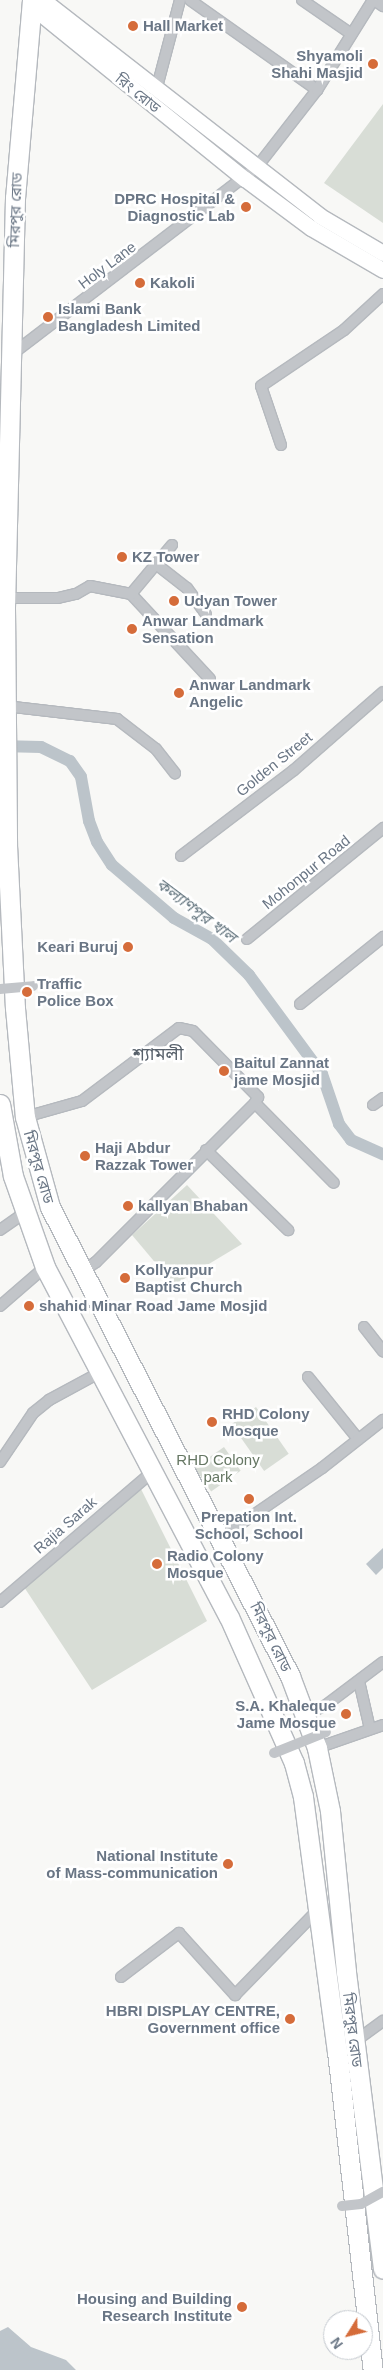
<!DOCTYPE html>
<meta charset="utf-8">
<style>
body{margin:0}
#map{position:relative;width:383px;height:2370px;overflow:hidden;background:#f8f8f6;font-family:Arial,"Noto Sans Bengali",sans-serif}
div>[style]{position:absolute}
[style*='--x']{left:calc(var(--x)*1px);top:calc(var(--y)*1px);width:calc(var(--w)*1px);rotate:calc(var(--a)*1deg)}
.green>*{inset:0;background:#d8ddd6;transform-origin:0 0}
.water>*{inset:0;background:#bcc4ca}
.canal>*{height:12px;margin:-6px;padding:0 6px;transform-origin:6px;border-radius:6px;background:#bcc4ca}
.roads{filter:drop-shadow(1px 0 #b5b9be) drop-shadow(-1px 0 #b5b9be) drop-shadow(0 1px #b5b9be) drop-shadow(0 -1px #b5b9be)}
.street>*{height:10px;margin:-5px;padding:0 5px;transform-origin:5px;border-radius:5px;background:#c2c5c9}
.secondary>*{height:15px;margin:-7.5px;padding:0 7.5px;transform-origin:7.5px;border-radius:7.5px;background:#fff}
.highway>*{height:19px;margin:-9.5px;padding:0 9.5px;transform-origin:9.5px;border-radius:9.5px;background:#fff}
.street-bridge>*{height:10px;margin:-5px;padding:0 5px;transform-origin:5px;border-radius:5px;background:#c2c5c9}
.dots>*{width:14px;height:14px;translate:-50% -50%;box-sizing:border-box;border:2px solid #fff;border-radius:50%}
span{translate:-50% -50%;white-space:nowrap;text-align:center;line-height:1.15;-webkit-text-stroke:5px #fff;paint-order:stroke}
.poi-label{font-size:15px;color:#6a7685;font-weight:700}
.left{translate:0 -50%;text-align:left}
.right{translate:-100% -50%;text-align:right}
.street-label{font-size:15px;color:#6a7685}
.park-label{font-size:15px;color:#667764}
.water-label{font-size:16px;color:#667780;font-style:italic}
.quarter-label{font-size:18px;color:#57606a}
.north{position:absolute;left:323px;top:2310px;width:50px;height:50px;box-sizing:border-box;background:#fff;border:1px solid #c3c8ce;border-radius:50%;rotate:234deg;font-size:14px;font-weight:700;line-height:20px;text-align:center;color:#6a7685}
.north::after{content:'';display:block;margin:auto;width:18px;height:22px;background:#d56c3a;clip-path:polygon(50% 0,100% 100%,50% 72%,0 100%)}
</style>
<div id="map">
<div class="green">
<div style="clip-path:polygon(383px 104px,383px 223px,324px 183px)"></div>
<div style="clip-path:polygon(187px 1185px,242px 1244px,174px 1285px,132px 1235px)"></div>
<div style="left:256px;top:1407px;width:57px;height:30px;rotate:55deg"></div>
<div style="left:224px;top:1447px;width:29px;height:36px;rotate:55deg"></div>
<div style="clip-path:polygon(140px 1487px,207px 1621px,92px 1690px,24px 1587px)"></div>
</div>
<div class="water">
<div style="clip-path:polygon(383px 1548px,383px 1568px,376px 1575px,366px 1564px)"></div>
<div style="clip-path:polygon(8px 2327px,31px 2347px,66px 2360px,76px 2370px,0 2370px,0 2331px)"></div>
</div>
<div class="canal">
<div style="--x:0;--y:746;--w:41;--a:1.4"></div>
<div style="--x:41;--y:747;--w:32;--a:26"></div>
<div style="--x:70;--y:761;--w:19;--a:55"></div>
<div style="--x:81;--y:777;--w:45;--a:79.7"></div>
<div style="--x:89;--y:821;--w:22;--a:69"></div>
<div style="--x:97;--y:842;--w:27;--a:57"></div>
<div style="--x:112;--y:865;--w:82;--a:40.5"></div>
<div style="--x:174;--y:918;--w:43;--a:28.9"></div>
<div style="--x:212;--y:939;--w:52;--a:44.2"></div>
<div style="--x:249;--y:975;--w:123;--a:53.6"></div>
<div style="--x:322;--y:1074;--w:53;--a:71.2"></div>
<div style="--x:339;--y:1124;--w:20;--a:53"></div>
<div style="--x:351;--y:1140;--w:35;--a:24"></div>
</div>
<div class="roads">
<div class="street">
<div style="--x:190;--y:0;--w:156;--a:35.3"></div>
<div style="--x:302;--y:0;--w:58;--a:34.5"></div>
<div style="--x:374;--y:0;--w:11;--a:34"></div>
<div style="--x:157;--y:87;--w:90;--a:-75.2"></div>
<div style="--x:11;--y:355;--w:310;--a:-37.4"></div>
<div style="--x:257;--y:167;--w:98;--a:-52.1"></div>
<div style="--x:317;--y:90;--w:106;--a:-58.1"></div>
<div style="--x:281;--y:445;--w:62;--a:-108.7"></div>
<div style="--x:261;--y:386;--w:100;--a:-34"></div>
<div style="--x:344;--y:330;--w:53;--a:-42.7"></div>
<div style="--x:156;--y:564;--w:39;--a:38"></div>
<div style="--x:187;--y:588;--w:32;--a:54"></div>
<div style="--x:131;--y:594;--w:116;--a:47.1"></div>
<div style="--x:131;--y:594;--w:64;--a:-50.1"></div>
<div style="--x:5;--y:598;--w:53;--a:0"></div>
<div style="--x:58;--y:598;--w:18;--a:-13"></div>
<div style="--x:76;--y:594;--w:16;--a:-30"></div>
<div style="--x:90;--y:586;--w:42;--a:11"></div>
<div style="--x:5;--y:706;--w:113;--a:6.6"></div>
<div style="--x:117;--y:719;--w:49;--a:37.6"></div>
<div style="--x:156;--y:749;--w:31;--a:52"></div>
<div style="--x:181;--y:856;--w:142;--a:-37.3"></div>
<div style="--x:294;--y:770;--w:118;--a:-41.2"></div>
<div style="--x:247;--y:939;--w:176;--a:-39.2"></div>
<div style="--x:300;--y:1004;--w:107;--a:-38.9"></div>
<div style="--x:255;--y:1103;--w:112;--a:45.4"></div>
<div style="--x:373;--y:1105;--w:12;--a:-35"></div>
<div style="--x:25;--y:1117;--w:59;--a:-15.7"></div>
<div style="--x:82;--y:1101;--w:121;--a:-37"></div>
<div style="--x:179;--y:1028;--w:14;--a:12"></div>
<div style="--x:193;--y:1031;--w:93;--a:45.4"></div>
<div style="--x:258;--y:1097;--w:7;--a:117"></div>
<div style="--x:255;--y:1103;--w:225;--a:135"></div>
<div style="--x:96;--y:1262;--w:18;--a:146"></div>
<div style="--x:206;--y:1150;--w:115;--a:44.3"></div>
<div style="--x:0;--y:1230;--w:29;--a:-35"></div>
<div style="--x:0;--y:1306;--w:60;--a:-40.9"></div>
<div style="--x:364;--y:1327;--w:31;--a:52"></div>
<div style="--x:308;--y:1377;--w:80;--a:51.1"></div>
<div style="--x:0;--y:1462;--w:59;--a:-56"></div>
<div style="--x:33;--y:1413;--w:21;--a:-39"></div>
<div style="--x:49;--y:1400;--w:57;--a:-28.4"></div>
<div style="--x:220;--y:1538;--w:124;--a:-34.5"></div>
<div style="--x:322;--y:1468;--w:78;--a:-38.2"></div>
<div style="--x:0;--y:1602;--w:200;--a:-40.5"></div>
<div style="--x:359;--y:1681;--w:49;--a:77.1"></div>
<div style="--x:305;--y:1715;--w:23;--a:-25"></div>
<div style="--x:326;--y:1705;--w:71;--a:-37"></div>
<div style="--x:317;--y:1748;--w:70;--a:-19.2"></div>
<div style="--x:121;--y:1977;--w:73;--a:-37.2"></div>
<div style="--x:179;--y:1933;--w:84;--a:47.9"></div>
<div style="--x:235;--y:1995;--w:119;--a:-45.7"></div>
<div style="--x:354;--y:2042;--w:36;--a:-36"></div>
</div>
<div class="secondary">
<div style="--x:43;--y:0;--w:351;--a:37.9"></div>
<div style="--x:320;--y:216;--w:73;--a:30.4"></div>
<div style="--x:31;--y:6;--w:275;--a:39"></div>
<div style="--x:245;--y:179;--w:82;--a:36.6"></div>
<div style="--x:311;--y:228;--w:83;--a:30.3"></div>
</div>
<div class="highway">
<div style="--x:32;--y:0;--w:199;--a:94.9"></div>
<div style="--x:15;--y:198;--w:410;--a:91.4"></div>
<div style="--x:5;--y:608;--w:237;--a:89.5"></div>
<div style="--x:7;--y:845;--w:163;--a:87.2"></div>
<div style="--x:15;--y:1008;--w:109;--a:84.8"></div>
<div style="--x:25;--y:1117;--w:93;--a:74.5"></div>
<div style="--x:50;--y:1207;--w:527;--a:62.9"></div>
<div style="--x:290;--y:1676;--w:77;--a:69.4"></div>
<div style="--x:317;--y:1748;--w:64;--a:78.3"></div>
<div style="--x:330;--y:1811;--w:162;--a:84.3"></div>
<div style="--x:346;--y:1972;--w:299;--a:82.9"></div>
<div style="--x:0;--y:1104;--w:73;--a:79.8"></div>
<div style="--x:13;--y:1176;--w:96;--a:70.6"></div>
<div style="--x:45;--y:1267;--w:395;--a:62.3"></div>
<div style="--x:229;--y:1617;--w:160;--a:66"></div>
<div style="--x:294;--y:1763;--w:35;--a:75"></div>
<div style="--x:303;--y:1797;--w:256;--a:82.4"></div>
<div style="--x:337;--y:2051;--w:321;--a:83.6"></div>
</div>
</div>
<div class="street-bridge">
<div style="--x:0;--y:989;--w:33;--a:-5"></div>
<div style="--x:274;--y:1753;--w:56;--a:-22"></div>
<div style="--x:342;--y:2206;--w:19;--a:-6"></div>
<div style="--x:361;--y:2204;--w:25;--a:-29"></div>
</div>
<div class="dots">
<div style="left:133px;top:26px;background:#d56c3a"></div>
<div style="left:373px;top:64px;background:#d56c3a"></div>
<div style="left:246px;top:207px;background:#d56c3a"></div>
<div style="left:140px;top:283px;background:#d56c3a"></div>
<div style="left:48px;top:317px;background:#d56c3a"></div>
<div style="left:122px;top:557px;background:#d56c3a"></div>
<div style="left:174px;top:601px;background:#d56c3a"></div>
<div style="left:132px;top:629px;background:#d56c3a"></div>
<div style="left:179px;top:693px;background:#d56c3a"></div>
<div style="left:128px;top:947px;background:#d56c3a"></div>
<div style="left:27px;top:992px;background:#d56c3a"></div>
<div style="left:224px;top:1071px;background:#d56c3a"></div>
<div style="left:85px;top:1156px;background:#d56c3a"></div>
<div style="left:128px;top:1206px;background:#d56c3a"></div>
<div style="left:125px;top:1278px;background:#d56c3a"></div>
<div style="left:29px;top:1306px;background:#d56c3a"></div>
<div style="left:212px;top:1422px;background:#d56c3a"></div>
<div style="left:249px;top:1499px;background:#d56c3a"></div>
<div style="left:157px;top:1564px;background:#d56c3a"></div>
<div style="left:346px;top:1714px;background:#d56c3a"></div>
<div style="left:228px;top:1864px;background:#d56c3a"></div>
<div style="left:290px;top:2019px;background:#d56c3a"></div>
<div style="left:242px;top:2307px;background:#d56c3a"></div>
</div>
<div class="poi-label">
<span class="left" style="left:143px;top:26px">Hall Market</span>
<span class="right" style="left:363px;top:64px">Shyamoli<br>Shahi Masjid</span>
<span class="right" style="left:235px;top:207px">DPRC Hospital &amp;<br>Diagnostic Lab</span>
<span class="left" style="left:150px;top:283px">Kakoli</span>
<span class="left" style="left:58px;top:317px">Islami Bank<br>Bangladesh Limited</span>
<span class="left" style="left:132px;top:557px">KZ Tower</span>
<span class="left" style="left:184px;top:601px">Udyan Tower</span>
<span class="left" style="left:142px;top:629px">Anwar Landmark<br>Sensation</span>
<span class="left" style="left:189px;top:693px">Anwar Landmark<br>Angelic</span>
<span class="right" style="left:118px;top:947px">Keari Buruj</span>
<span class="left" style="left:37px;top:992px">Traffic<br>Police Box</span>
<span class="left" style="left:234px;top:1071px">Baitul Zannat<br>jame Mosjid</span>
<span class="left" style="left:95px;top:1156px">Haji Abdur<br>Razzak Tower</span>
<span class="left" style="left:138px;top:1206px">kallyan Bhaban</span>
<span class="left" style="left:135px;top:1278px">Kollyanpur<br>Baptist Church</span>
<span class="left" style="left:39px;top:1306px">shahid Minar Road Jame Mosjid</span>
<span class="left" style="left:222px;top:1422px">RHD Colony<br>Mosque</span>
<span style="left:249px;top:1525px">Prepation Int.<br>School, School</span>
<span class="left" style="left:167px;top:1564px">Radio Colony<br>Mosque</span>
<span class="right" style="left:336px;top:1714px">S.A. Khaleque<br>Jame Mosque</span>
<span class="right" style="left:218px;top:1864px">National Institute<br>of Mass-communication</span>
<span class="right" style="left:280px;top:2019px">HBRI DISPLAY CENTRE,<br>Government office</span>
<span class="right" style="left:232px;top:2307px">Housing and Building<br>Research Institute</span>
</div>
<div class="street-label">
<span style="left:138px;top:93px;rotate:39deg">রিং রোড</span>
<span style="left:15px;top:210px;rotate:-88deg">মিরপুর রোড</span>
<span style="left:107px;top:265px;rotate:-37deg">Holy Lane</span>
<span style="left:274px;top:764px;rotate:-39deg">Golden Street</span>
<span style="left:306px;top:872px;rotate:-39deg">Mohonpur Road</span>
<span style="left:39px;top:1167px;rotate:74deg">মিরপুর রোড</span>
<span style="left:65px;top:1525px;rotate:-41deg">Rajia Sarak</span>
<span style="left:271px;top:1637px;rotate:64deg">মিরপুর রোড</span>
<span style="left:353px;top:2030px;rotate:83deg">মিরপুর রোড</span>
</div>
<div class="park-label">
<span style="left:218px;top:1468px">RHD Colony<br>park</span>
</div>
<div class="water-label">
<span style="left:196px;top:911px;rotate:37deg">কল্যাণপুর খাল</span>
</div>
<div class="quarter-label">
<span style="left:158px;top:1054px">শ্যামলী</span>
</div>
<div class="north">N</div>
</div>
